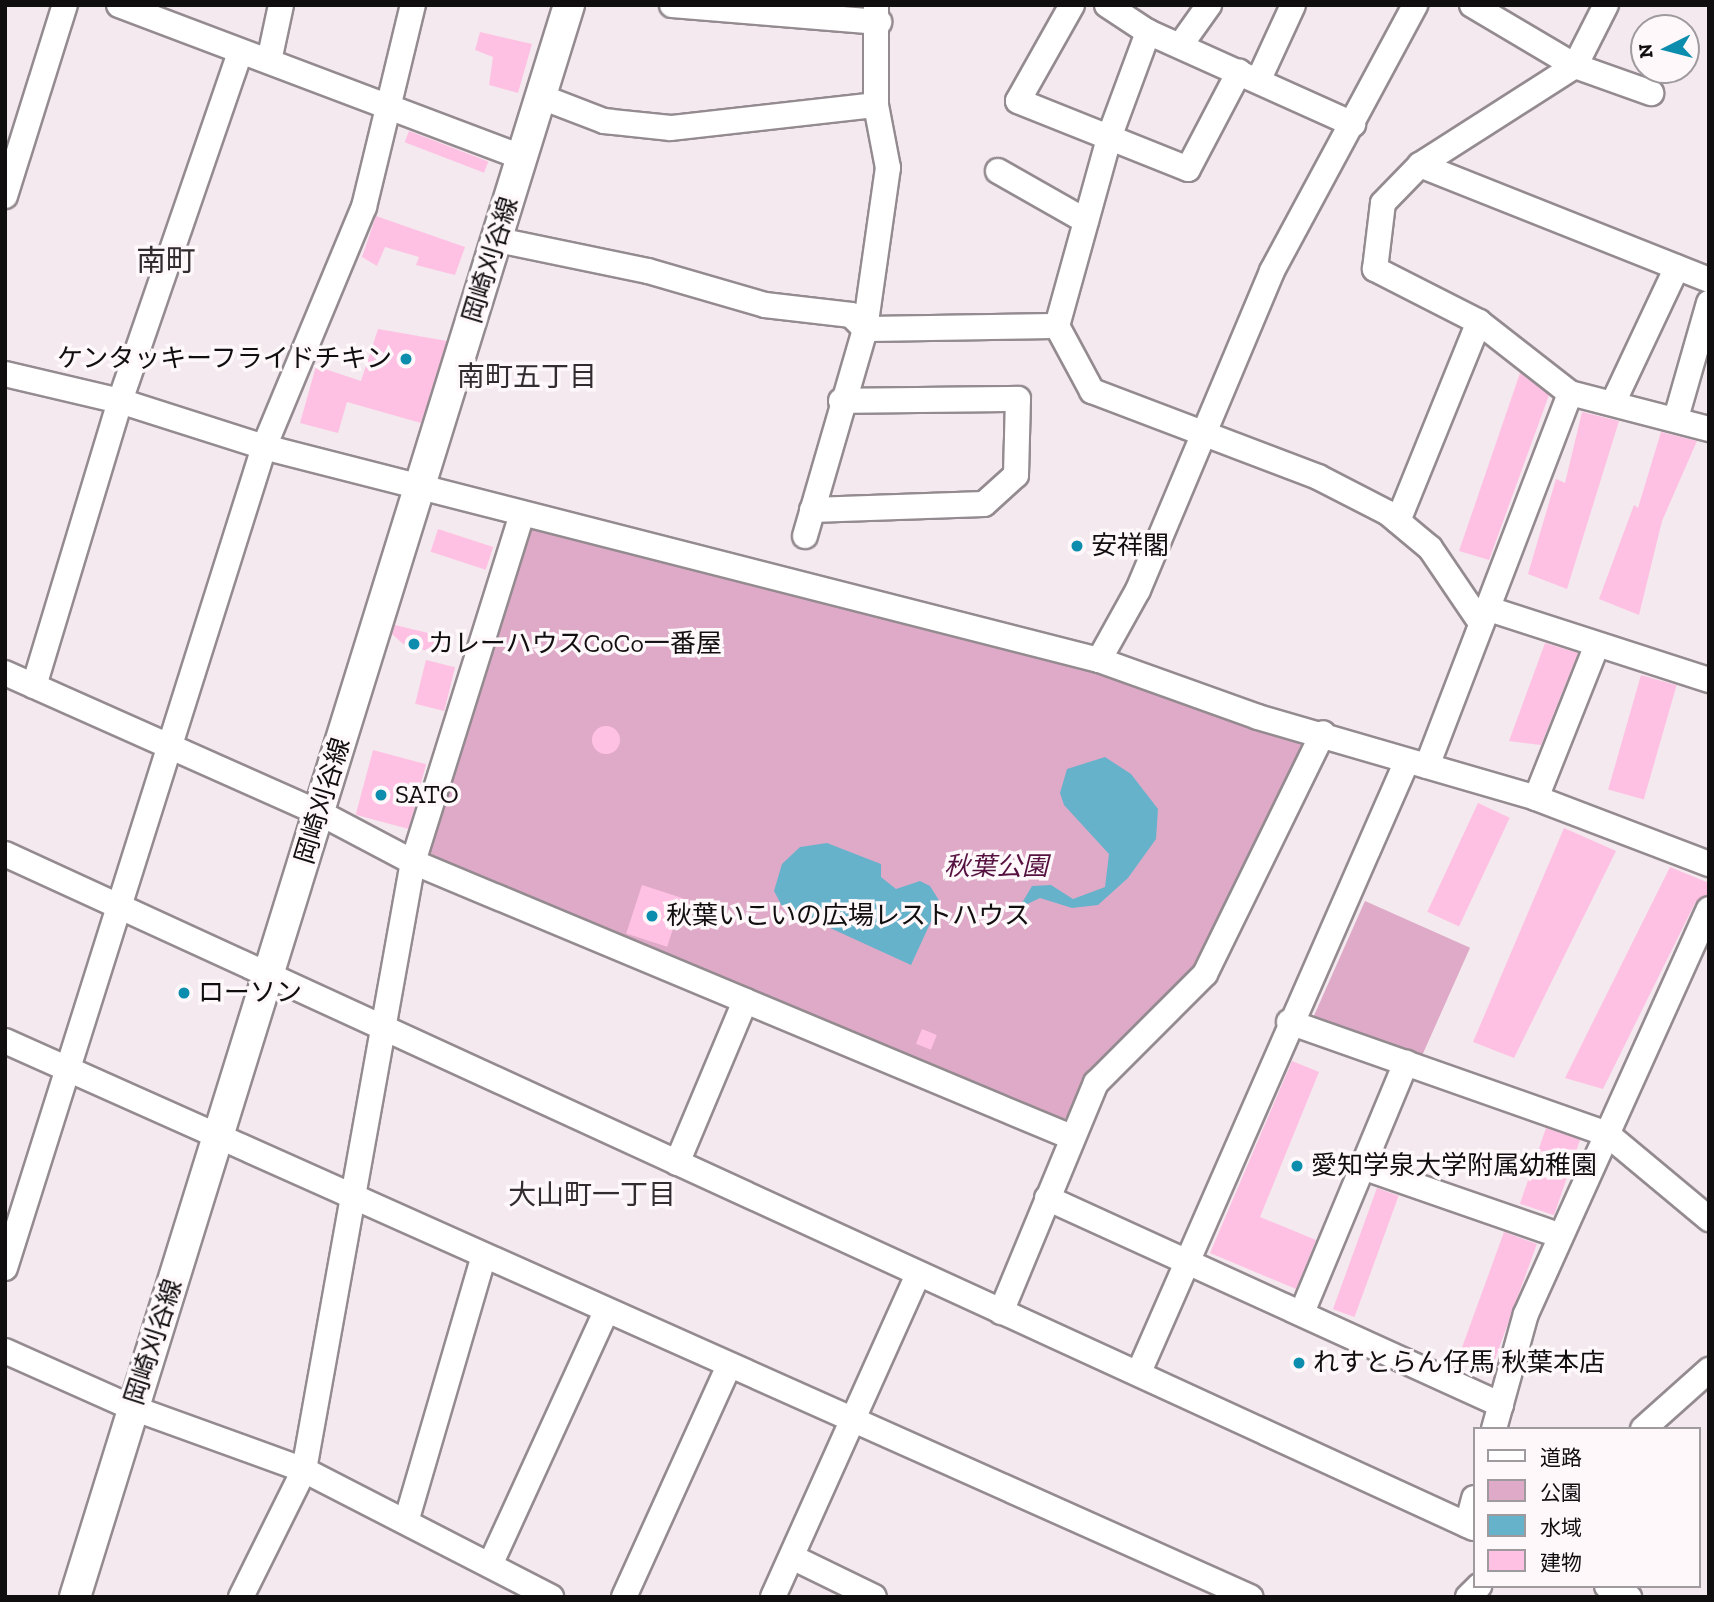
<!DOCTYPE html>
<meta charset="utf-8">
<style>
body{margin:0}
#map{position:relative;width:1714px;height:1602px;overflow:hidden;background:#f3e9ee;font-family:"Zilla Slab","Noto Sans JP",serif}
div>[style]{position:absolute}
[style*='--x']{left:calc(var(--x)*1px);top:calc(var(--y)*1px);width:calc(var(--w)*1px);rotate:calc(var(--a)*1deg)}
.green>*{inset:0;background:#dfaac7;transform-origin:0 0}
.water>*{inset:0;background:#67b2cb}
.building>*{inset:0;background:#ffc1e3;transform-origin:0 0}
.round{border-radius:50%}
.roads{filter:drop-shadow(2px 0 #948b90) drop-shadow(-2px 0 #948b90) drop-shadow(0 2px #948b90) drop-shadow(0 -2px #948b90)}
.minor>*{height:24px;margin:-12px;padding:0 12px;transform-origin:12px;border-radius:12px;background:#fff}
.major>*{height:30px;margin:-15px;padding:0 15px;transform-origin:15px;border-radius:15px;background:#fff}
.dots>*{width:19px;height:19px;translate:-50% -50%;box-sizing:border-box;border:4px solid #fef8fb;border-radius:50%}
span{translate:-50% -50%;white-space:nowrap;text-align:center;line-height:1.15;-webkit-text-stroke:7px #fef8fb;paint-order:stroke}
.street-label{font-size:26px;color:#110e10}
.poi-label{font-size:26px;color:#110e10}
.right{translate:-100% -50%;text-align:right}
.left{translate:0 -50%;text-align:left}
.park-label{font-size:26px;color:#55103f;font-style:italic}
.neighbourhood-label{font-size:28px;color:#322b2f}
.quarter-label{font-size:30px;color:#322b2f}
.frame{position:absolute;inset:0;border:7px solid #110e10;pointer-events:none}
.legend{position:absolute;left:1473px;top:1427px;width:228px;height:161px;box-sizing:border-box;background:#fef8fb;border:2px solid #9f9a9d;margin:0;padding:9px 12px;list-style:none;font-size:21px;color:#110e10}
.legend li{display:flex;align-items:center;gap:14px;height:35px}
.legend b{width:35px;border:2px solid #9f9a9d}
.north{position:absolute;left:1630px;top:14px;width:70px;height:70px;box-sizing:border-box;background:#fef8fb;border:2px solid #9f9a9d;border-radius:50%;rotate:264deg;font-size:19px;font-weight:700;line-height:28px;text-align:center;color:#110e10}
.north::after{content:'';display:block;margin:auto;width:24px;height:32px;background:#0d8dad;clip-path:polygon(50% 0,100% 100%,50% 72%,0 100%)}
</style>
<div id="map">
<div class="green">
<div style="clip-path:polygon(527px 525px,1089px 671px,1102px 669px,1308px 745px,1199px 970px,1060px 1124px,429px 860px,425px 851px)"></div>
<div style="left:1365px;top:901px;width:115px;height:127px;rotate:24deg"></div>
</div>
<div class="water">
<div style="clip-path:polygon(1105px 757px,1131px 774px,1158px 809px,1156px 839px,1128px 878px,1098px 905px,1072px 908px,1040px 898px,1019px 908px,1032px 886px,1051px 885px,1073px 899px,1105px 887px,1109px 854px,1064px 805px,1060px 793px,1067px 769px)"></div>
<div style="clip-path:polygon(827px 843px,881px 864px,881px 877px,896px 889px,920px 881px,930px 886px,940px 902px,911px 965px,782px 906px,774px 891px,782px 864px,800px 847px)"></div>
</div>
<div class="building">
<div style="clip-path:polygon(480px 32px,532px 44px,518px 93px,489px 85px,493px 57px,475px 50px)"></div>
<div style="left:409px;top:131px;width:85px;height:12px;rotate:21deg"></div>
<div style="clip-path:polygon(376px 216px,465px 247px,455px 275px,416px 265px,419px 257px,385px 247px,377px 266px,362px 257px)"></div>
<div style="clip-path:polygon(378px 329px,447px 341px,421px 423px,347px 402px,338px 433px,300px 423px,316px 366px,361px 381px)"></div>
<div style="clip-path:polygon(1520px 373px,1549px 395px,1489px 560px,1459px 551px)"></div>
<div style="clip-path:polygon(1582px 412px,1619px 421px,1567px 589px,1528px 574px,1556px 479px,1565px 483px)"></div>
<div style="clip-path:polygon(1661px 432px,1697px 441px,1662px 521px,1639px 615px,1599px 599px,1634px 505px,1638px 508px)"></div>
<div style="left:438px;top:529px;width:58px;height:24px;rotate:18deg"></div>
<div style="clip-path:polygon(395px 625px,449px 638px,448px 645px,440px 645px,438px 654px,403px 644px,392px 634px)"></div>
<div style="clip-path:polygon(1545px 643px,1578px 653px,1541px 745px,1509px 741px)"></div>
<div style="left:426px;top:660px;width:30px;height:45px;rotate:14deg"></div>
<div style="left:1641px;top:675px;width:37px;height:119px;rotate:16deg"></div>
<div class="round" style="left:592px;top:726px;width:28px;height:28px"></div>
<div style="left:373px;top:750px;width:55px;height:67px;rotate:15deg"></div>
<div style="left:1478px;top:803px;width:35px;height:120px;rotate:25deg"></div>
<div style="clip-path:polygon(1564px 828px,1616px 851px,1514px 1058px,1473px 1042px)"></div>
<div style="clip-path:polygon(1670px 867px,1709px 883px,1709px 894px,1695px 903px,1603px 1089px,1565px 1078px)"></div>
<div style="left:642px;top:885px;width:43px;height:51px;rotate:18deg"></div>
<div style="left:922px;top:1029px;width:16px;height:16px;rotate:22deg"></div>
<div style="clip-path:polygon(1292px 1061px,1319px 1072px,1260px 1217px,1316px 1240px,1296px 1289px,1210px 1253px)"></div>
<div style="left:1546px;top:1128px;width:36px;height:80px;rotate:19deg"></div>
<div style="left:1377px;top:1188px;width:23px;height:129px;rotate:20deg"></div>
<div style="left:1504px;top:1232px;width:35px;height:130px;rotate:20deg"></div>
</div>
<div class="roads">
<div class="minor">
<div style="--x:119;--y:5;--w:432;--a:20.7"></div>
<div style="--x:672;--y:5;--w:208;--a:4.7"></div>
<div style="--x:1072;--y:5;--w:110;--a:119.4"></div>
<div style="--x:1018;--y:101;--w:183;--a:21.8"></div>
<div style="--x:1188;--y:169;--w:110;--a:-62.3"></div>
<div style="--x:1107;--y:5;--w:49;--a:33.4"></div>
<div style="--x:1472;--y:5;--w:120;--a:30.6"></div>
<div style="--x:1575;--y:66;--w:81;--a:19.6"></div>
<div style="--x:1182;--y:43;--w:47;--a:-54.6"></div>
<div style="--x:269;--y:61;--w:57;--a:-77.9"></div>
<div style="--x:1259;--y:79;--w:81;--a:-65.3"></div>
<div style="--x:539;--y:96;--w:70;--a:21"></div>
<div style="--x:604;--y:121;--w:67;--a:6"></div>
<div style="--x:671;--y:128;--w:206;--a:-6.4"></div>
<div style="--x:1420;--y:165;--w:311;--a:21.7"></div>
<div style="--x:998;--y:171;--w:101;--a:29.6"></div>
<div style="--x:5;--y:196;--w:200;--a:-72.6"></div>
<div style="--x:498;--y:240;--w:153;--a:11.7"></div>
<div style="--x:648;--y:271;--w:122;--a:16.2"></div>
<div style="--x:765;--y:305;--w:87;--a:6.6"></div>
<div style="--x:851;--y:315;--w:20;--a:45"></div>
<div style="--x:865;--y:329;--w:192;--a:-0.9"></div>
<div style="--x:1057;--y:326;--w:74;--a:61.7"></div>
<div style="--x:1092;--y:391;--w:242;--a:20.8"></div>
<div style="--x:1318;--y:477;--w:79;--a:27.2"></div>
<div style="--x:1388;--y:513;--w:55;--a:39.8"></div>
<div style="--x:1430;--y:548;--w:91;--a:55.8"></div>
<div style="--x:1479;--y:322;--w:117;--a:-153"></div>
<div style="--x:1375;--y:269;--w:66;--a:-83.1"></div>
<div style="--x:1383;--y:203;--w:53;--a:-45.8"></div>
<div style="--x:1420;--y:165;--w:184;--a:-32.6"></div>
<div style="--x:1575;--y:66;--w:68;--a:-63.1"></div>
<div style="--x:1057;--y:326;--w:198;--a:-74.5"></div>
<div style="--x:1110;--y:135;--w:110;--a:-69.7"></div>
<div style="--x:1148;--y:32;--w:225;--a:24.2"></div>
<div style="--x:5;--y:374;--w:118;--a:13.2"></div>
<div style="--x:120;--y:401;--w:151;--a:17.7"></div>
<div style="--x:264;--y:447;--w:862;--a:14.31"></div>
<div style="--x:1099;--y:660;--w:169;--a:19.7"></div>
<div style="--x:1258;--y:717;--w:290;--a:16.2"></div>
<div style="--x:1536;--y:798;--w:185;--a:20.9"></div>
<div style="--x:1613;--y:403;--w:150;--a:-64.8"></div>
<div style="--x:1676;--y:418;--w:120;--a:-74"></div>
<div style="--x:812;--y:510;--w:172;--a:-2"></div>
<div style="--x:984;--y:504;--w:43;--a:-42.2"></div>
<div style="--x:1016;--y:475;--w:76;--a:-88.5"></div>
<div style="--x:1018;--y:399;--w:177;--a:179.4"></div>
<div style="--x:1398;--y:521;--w:215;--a:-67.9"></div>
<div style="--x:1479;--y:322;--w:115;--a:38"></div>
<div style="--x:805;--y:536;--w:216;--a:-73.8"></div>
<div style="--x:865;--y:329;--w:163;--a:-81.9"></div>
<div style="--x:888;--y:168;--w:64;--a:-100.8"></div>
<div style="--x:876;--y:105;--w:100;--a:-90"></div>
<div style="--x:1486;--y:608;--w:234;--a:17.9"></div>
<div style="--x:1099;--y:660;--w:80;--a:-60.9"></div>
<div style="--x:1138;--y:590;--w:346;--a:-67.2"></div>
<div style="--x:1272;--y:271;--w:302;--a:-61.7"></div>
<div style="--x:5;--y:673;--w:345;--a:24"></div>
<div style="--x:320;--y:813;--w:105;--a:27.8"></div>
<div style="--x:413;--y:862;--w:713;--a:22.68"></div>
<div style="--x:34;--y:686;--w:298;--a:-73.2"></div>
<div style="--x:120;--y:401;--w:366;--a:-71"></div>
<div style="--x:1427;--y:766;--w:399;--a:-69"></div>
<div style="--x:1570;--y:393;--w:144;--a:14.5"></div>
<div style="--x:1536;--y:798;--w:165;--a:-68.3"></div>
<div style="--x:5;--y:854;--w:1616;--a:24.65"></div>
<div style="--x:1289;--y:1022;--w:337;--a:19.4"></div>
<div style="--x:1607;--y:1134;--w:133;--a:39.8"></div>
<div style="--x:5;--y:1041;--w:1364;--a:24.06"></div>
<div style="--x:677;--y:1163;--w:176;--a:-67.2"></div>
<div style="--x:1365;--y:1168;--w:207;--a:19.1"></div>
<div style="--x:1047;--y:1198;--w:499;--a:24.5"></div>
<div style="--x:5;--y:1268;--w:861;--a:-72.49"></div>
<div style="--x:264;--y:447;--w:260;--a:-67.4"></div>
<div style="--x:364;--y:207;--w:208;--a:-76.4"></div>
<div style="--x:1303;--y:1310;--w:268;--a:-67.4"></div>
<div style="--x:1001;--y:1312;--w:248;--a:-67.5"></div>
<div style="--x:1096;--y:1083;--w:154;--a:-45"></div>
<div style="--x:1205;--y:974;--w:268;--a:-63.9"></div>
<div style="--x:5;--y:1351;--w:140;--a:24"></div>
<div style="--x:133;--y:1408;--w:182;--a:19.9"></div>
<div style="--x:304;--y:1470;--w:278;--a:27.2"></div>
<div style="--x:1139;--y:1372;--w:667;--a:-66.32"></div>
<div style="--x:1494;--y:1429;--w:119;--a:-74.5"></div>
<div style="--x:1526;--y:1314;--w:444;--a:-65.7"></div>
<div style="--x:1643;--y:1429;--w:89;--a:-41.8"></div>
<div style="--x:406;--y:1522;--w:277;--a:-73.7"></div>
<div style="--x:1467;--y:1525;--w:28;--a:-75"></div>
<div style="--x:792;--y:1557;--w:91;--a:26"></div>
<div style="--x:490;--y:1565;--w:278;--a:-65.4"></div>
<div style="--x:1607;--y:1586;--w:25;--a:27"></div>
<div style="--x:241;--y:1597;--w:142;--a:-63.6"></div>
<div style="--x:304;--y:1470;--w:618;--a:-79.84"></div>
<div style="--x:413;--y:862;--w:365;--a:-72.6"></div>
<div style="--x:624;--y:1597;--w:254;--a:-65.6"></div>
<div style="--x:773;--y:1597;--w:354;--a:-65.8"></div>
<div style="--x:1468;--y:1597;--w:16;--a:-45"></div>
</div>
<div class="major">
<div style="--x:75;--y:1597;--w:1667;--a:-72.76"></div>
</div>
</div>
<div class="dots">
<div style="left:406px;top:359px;background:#0d8dad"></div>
<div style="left:1077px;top:546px;background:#0d8dad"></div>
<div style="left:414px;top:644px;background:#0d8dad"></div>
<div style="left:381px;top:795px;background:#0d8dad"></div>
<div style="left:652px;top:916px;background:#0d8dad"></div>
<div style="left:184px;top:993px;background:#0d8dad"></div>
<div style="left:1297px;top:1166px;background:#0d8dad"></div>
<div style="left:1299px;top:1363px;background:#0d8dad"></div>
</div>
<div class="street-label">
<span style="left:491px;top:260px;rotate:-73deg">岡崎刈谷線</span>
<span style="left:323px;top:801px;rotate:-73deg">岡崎刈谷線</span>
<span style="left:154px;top:1342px;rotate:-72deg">岡崎刈谷線</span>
</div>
<div class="poi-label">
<span class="right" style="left:392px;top:359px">ケンタッキーフライドチキン</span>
<span class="left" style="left:1091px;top:546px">安祥閣</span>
<span class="left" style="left:428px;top:644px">カレーハウスCoCo一番屋</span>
<span class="left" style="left:395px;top:795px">SATO</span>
<span class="left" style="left:666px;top:916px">秋葉いこいの広場レストハウス</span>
<span class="left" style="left:198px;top:993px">ローソン</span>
<span class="left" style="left:1311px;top:1166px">愛知学泉大学附属幼稚園</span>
<span class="left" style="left:1313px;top:1363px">れすとらん仔馬 秋葉本店</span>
</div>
<div class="park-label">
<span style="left:996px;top:867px">秋葉公園</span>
</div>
<div class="neighbourhood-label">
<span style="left:527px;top:377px">南町五丁目</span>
<span style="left:592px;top:1195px">大山町一丁目</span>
</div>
<div class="quarter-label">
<span style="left:166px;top:261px">南町</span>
</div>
<div class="frame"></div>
<ul class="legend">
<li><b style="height:9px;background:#fff"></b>道路</li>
<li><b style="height:19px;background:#dfaac7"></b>公園</li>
<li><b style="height:19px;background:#67b2cb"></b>水域</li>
<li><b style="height:19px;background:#ffc1e3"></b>建物</li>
</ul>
<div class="north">N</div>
</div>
